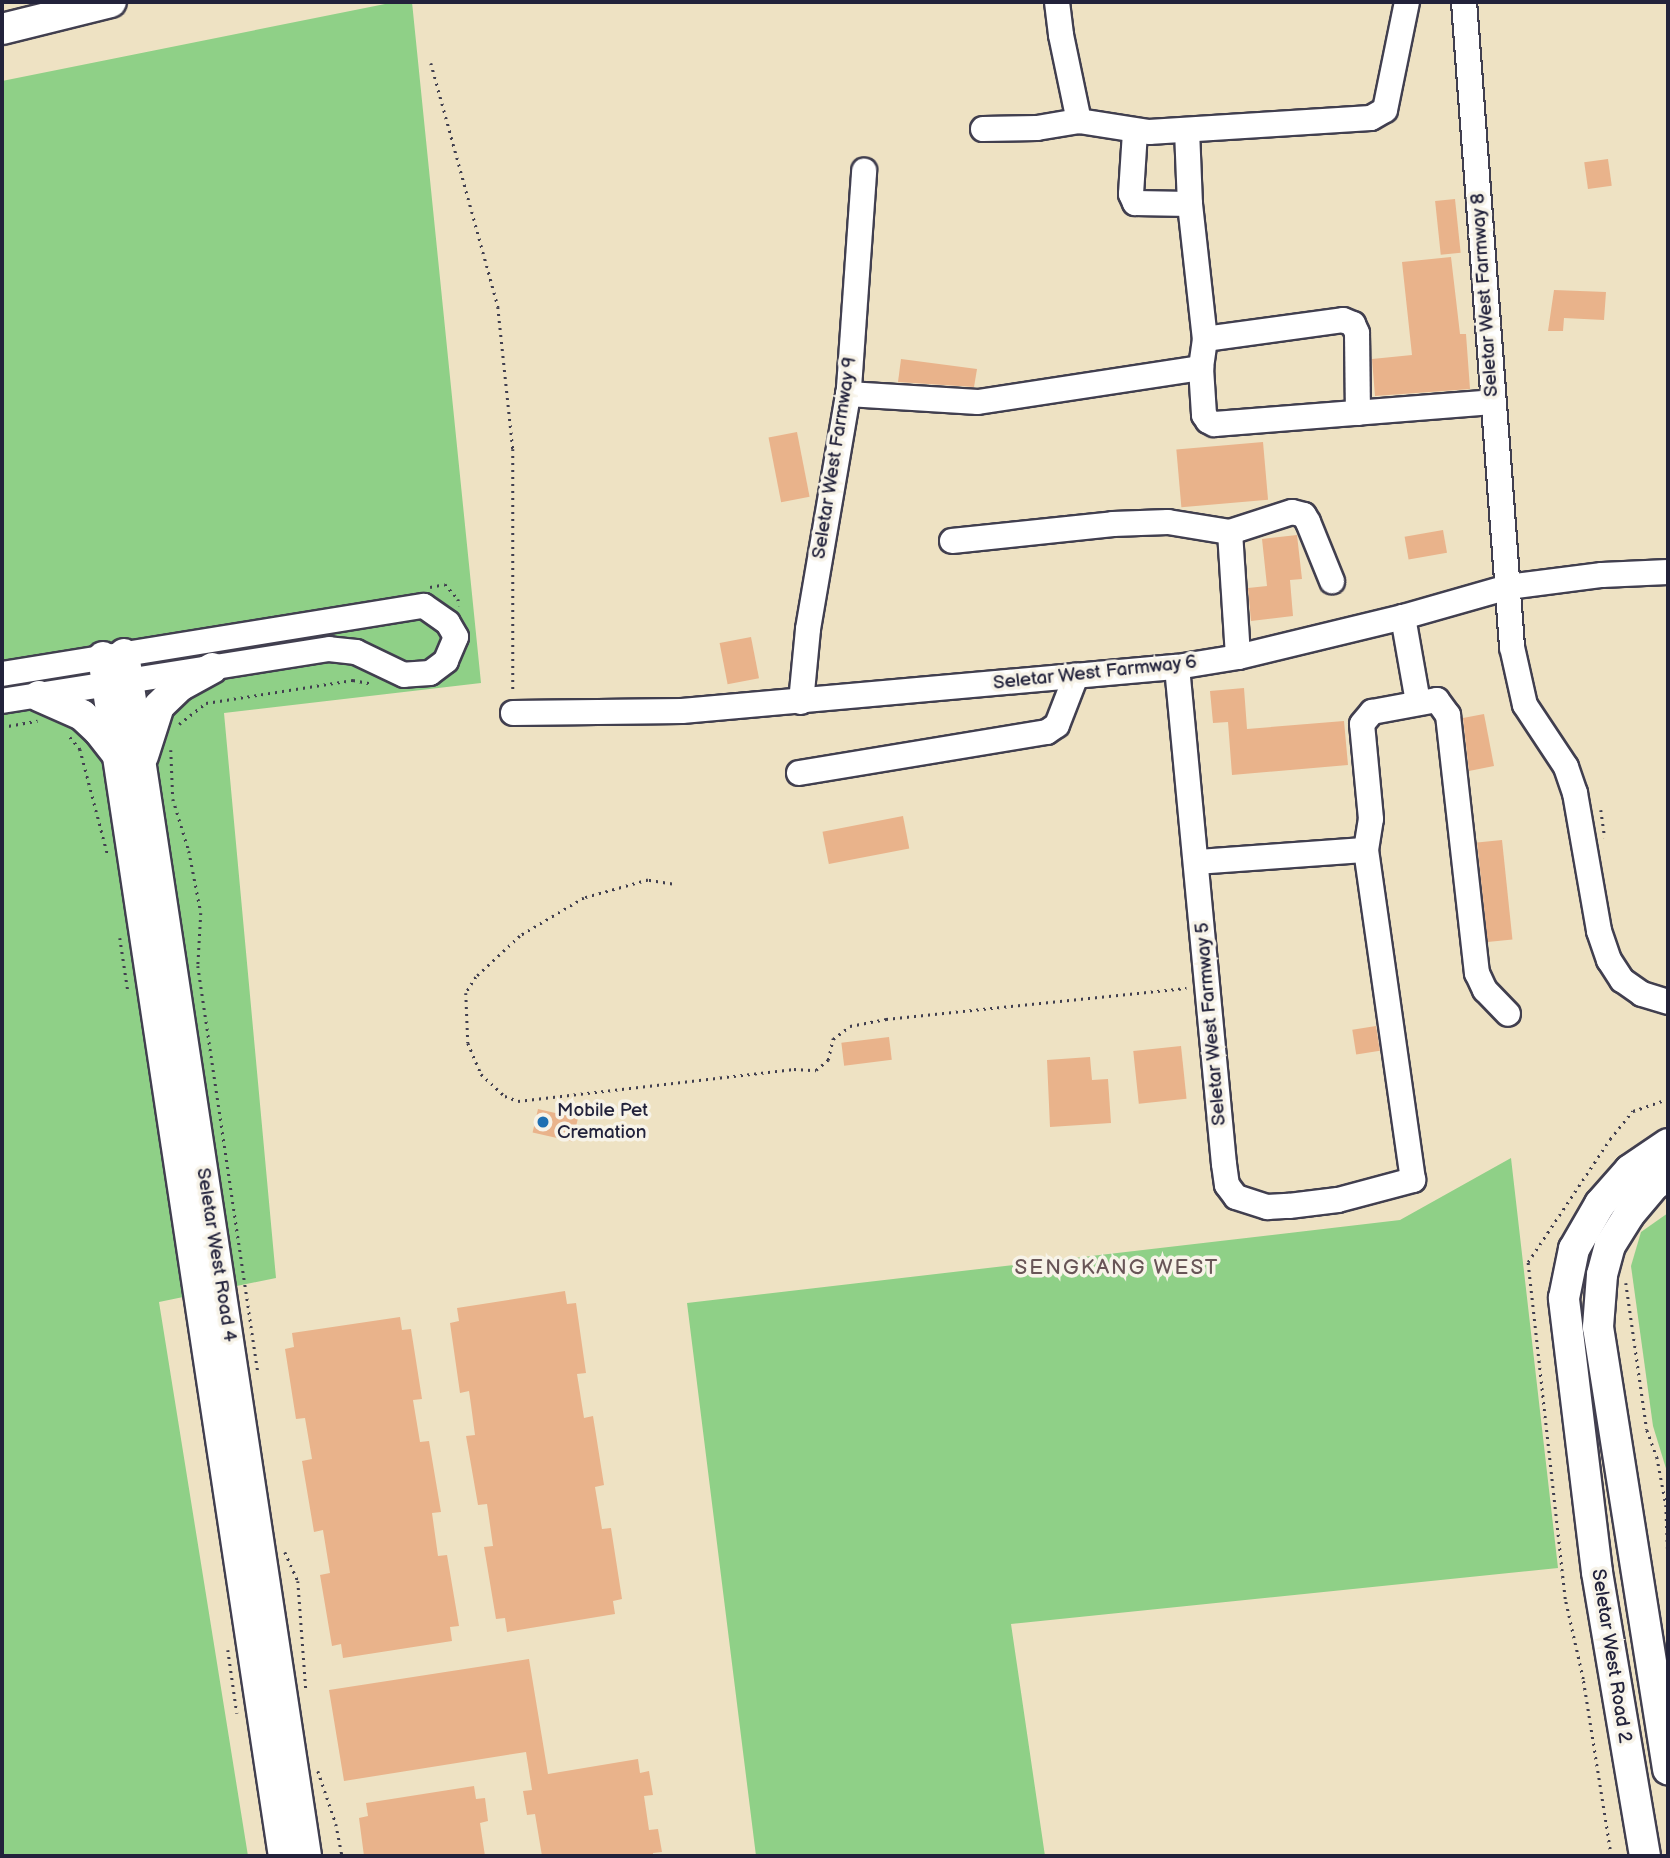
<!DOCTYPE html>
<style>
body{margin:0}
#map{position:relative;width:1670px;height:1858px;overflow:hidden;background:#eee2c3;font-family:"Balsamiq Sans",sans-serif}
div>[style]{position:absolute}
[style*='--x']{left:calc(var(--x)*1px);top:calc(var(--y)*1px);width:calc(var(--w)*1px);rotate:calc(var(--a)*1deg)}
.green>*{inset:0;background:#8fd087}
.building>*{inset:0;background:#e9b38b;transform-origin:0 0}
.path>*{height:2.5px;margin-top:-1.25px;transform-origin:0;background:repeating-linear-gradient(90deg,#413f4f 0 2px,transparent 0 7px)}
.roads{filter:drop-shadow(2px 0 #413f4f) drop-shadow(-2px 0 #413f4f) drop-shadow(0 2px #413f4f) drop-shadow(0 -2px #413f4f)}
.minor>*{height:24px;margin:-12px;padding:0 12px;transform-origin:12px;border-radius:12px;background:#fff}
.major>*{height:30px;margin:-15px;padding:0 15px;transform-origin:15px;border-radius:15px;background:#fff}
.dots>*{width:19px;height:19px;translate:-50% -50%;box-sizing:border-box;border:4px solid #f7f3e8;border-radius:50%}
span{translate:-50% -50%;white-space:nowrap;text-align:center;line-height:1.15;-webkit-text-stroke:7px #f7f3e8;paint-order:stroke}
.street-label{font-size:19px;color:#22223b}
.poi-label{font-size:19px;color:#22223b}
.left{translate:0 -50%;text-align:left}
.neighbourhood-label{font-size:21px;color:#685557;letter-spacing:2px}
.frame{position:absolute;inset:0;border:4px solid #22223b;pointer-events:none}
</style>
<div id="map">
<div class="green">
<div style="clip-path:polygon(395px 2px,412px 2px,481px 683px,224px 713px,276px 1278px,159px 1302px,248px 1856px,2px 1856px,2px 81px)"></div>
<div style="clip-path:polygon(1511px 1158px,1558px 1568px,1011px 1624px,1045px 1856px,756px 1856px,687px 1303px,1400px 1220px)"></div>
<div style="clip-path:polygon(1668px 1213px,1668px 1475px,1653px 1426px,1631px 1266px,1641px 1232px)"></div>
</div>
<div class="building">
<div style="left:1608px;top:159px;width:27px;height:24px;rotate:82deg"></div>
<div style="left:1455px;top:199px;width:54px;height:20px;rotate:84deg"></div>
<div style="clip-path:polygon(1451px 257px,1460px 334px,1466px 334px,1470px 389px,1375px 396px,1372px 359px,1412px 355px,1402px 262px)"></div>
<div style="clip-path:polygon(1554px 290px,1606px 292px,1604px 320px,1564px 318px,1563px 331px,1548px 331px)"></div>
<div style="clip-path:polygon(901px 359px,977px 369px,974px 387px,898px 382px)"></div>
<div style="left:797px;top:432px;width:66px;height:29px;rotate:79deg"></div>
<div style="left:1263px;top:442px;width:58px;height:87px;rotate:85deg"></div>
<div style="left:1443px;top:530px;width:23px;height:39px;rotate:80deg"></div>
<div style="clip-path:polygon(1297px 535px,1302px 579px,1290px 580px,1293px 616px,1251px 621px,1248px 588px,1267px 586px,1262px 539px)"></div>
<div style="left:751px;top:637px;width:42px;height:32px;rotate:79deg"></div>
<div style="clip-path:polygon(1244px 688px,1247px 729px,1344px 721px,1348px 765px,1232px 775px,1228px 722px,1213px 723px,1210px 691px)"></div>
<div style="clip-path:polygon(1484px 714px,1494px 766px,1469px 771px,1463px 718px)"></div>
<div style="left:903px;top:816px;width:33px;height:82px;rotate:79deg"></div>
<div style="left:1502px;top:840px;width:100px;height:25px;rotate:84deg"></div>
<div style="left:1376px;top:1026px;width:25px;height:24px;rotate:81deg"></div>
<div style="left:889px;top:1037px;width:23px;height:48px;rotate:83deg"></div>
<div style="left:1181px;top:1046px;width:53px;height:48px;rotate:84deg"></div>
<div style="clip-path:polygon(1090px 1057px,1092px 1080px,1108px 1079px,1111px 1123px,1050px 1127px,1047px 1060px)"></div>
<div style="left:538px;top:1109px;width:41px;height:24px;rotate:13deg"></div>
<div style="clip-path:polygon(565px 1291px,567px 1304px,576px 1303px,586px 1373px,577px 1374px,584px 1418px,593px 1416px,604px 1485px,595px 1487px,602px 1529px,611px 1528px,622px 1599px,613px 1601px,615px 1614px,507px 1632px,505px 1618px,496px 1619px,484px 1547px,493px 1546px,487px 1504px,478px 1505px,466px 1436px,475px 1435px,471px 1405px,469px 1391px,460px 1393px,450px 1323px,459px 1321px,457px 1308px)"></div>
<div style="clip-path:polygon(400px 1317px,402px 1330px,411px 1329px,422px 1399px,413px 1400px,420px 1442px,429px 1441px,441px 1512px,432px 1513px,438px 1556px,447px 1555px,459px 1626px,450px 1627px,452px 1641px,343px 1658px,341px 1644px,332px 1646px,320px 1575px,330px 1573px,323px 1530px,314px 1532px,302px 1461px,312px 1459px,305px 1418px,296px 1419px,285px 1349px,294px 1347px,292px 1333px)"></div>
<div style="clip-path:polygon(529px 1659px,548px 1774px,638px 1759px,640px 1773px,649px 1771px,653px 1795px,644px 1796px,649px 1830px,658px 1829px,662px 1852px,653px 1853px,653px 1856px,542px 1856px,535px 1814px,527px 1815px,523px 1791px,532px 1790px,526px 1752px,344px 1781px,329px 1690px)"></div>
<div style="clip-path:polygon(474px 1786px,476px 1799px,485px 1798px,488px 1821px,480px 1823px,485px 1856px,364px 1856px,359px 1818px,368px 1816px,366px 1803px)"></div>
</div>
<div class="path">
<div style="--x:431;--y:63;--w:253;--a:74.6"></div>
<div style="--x:498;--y:307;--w:143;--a:84"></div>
<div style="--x:513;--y:449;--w:243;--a:90"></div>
<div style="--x:430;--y:587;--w:15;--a:-11"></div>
<div style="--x:445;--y:584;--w:20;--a:49"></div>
<div style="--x:458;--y:599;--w:7;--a:74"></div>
<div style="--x:179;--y:724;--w:34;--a:-38"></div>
<div style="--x:206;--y:703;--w:149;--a:-8.9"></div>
<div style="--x:353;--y:680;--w:20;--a:11"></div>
<div style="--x:2;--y:727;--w:36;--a:-10"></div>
<div style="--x:70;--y:737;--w:16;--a:50"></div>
<div style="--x:80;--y:749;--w:111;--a:75.3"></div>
<div style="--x:171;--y:750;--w:49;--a:87.7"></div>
<div style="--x:173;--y:799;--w:54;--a:72.9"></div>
<div style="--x:189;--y:851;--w:63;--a:79"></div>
<div style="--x:201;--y:913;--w:53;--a:93.2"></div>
<div style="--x:198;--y:966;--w:410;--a:81.6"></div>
<div style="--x:1601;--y:810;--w:28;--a:82"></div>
<div style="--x:672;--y:884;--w:24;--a:-171"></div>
<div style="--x:648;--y:880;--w:66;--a:164.3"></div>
<div style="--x:584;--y:898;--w:74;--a:149.3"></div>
<div style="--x:520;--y:936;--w:60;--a:137"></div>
<div style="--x:476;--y:977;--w:19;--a:122"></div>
<div style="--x:466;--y:993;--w:50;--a:87.7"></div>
<div style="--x:468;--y:1043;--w:34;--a:67"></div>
<div style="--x:481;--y:1074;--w:33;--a:43"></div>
<div style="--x:505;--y:1096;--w:14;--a:21"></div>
<div style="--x:518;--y:1101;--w:278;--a:-6.6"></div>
<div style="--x:794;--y:1069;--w:22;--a:3"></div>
<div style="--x:816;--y:1070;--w:16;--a:-40"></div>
<div style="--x:828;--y:1060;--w:22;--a:-77"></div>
<div style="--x:833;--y:1039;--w:21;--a:-37"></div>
<div style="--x:850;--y:1026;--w:37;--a:-11"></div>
<div style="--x:886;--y:1019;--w:302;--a:-5.9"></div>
<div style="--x:120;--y:938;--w:54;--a:81.4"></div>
<div style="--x:1626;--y:1283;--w:148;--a:81.9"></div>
<div style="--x:1647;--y:1430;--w:29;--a:70"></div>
<div style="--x:1657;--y:1457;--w:49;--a:79.4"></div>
<div style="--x:1666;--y:1505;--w:53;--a:87.8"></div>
<div style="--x:285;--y:1552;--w:32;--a:66"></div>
<div style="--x:298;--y:1581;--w:108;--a:85.8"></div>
<div style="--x:228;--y:1650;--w:64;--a:81.9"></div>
<div style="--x:318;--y:1771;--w:56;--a:71.2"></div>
<div style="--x:336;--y:1824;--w:33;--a:79"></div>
<div style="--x:1611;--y:1856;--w:179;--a:-99"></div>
<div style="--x:1583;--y:1679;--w:82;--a:-102.7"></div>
<div style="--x:1565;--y:1599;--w:339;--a:-96.3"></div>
<div style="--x:1528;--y:1262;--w:148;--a:-56.3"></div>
<div style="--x:1610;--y:1139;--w:36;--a:-51"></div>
<div style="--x:1633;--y:1111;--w:37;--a:-19"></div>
</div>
<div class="roads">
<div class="minor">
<div style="--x:1057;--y:2;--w:33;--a:83"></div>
<div style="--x:1061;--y:35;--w:88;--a:78.2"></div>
<div style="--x:1464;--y:2;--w:647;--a:85.74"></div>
<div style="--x:1512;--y:647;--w:59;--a:77.4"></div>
<div style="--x:1525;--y:705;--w:74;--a:56.5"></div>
<div style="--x:1566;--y:767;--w:28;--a:71"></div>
<div style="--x:1575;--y:793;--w:140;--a:80.1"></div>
<div style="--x:1599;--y:931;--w:31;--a:71"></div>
<div style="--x:1609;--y:960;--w:24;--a:57"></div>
<div style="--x:1622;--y:980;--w:24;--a:35"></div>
<div style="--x:1642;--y:994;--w:27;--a:17"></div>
<div style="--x:983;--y:129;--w:54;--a:-1.1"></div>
<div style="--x:1037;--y:128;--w:43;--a:-9.5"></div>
<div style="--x:1079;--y:121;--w:71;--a:8.9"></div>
<div style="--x:1149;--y:132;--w:222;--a:-3.6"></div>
<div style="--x:1371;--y:118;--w:16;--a:-30"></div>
<div style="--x:1385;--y:110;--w:110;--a:-78.5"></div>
<div style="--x:1187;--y:130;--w:74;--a:87.7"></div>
<div style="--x:1190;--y:204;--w:136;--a:83.7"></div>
<div style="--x:1205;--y:339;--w:29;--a:98"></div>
<div style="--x:1201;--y:368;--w:47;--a:86.3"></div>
<div style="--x:1204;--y:415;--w:7;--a:56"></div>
<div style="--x:1208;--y:421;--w:7;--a:27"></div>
<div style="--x:1214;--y:424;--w:280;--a:-4.5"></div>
<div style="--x:1135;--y:132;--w:62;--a:93.7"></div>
<div style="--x:1131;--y:194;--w:10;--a:66"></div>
<div style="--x:1135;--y:203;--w:55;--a:1"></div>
<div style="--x:1205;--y:339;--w:139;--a:-7.8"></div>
<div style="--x:1343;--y:320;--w:11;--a:22"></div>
<div style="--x:1353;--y:324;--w:10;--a:66"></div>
<div style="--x:1357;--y:333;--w:80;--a:89.3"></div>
<div style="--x:848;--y:394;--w:130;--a:3.5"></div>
<div style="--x:978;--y:402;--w:226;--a:-8.7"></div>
<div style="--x:1230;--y:532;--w:125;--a:86.3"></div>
<div style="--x:952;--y:541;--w:162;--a:-6"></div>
<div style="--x:1113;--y:524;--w:55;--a:-2.1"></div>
<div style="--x:1168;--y:522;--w:63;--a:9.2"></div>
<div style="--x:1230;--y:532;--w:65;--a:-17.9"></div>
<div style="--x:1292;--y:512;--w:12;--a:14"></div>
<div style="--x:1304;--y:515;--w:8;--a:60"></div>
<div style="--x:1308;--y:522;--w:64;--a:67.9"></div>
<div style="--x:1403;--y:617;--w:86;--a:80"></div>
<div style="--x:1177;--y:667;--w:499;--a:84.6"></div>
<div style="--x:1224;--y:1164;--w:21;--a:82"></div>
<div style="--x:1227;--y:1185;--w:15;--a:53"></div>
<div style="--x:1236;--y:1197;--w:33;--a:18"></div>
<div style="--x:1267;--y:1207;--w:22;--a:-3"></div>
<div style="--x:1289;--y:1206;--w:49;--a:-7"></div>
<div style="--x:1338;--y:1200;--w:78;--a:-14.9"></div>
<div style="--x:1413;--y:1180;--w:333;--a:-98.1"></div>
<div style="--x:1366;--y:850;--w:31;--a:-81"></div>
<div style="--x:1371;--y:819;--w:95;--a:-95.4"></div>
<div style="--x:1362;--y:724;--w:16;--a:-50"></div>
<div style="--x:1372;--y:712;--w:66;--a:-10.5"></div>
<div style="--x:1437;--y:700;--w:19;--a:54"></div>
<div style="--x:1448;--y:715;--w:260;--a:83.6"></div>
<div style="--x:1477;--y:973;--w:19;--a:65"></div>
<div style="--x:1485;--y:990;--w:33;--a:46"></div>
<div style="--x:2;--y:674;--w:427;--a:-9.2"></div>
<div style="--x:424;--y:606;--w:29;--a:35"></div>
<div style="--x:448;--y:623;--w:16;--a:60"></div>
<div style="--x:456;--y:637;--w:26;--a:113"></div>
<div style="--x:446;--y:661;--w:20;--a:143"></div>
<div style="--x:430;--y:673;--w:26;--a:176"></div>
<div style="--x:404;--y:675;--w:53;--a:-154.4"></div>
<div style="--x:356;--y:652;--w:27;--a:-174"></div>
<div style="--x:329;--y:649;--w:331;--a:171"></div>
<div style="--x:801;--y:702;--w:73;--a:-84.5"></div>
<div style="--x:808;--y:629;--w:244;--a:-80.3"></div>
<div style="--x:849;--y:388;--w:218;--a:-86"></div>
<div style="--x:513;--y:713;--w:169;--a:-0.7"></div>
<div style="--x:682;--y:711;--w:497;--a:-5.1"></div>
<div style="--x:1177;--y:667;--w:62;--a:-9.3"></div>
<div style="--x:1238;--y:657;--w:170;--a:-13.6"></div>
<div style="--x:1403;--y:617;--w:109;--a:-15.9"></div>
<div style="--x:1508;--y:587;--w:95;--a:-7.3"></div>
<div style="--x:1602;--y:575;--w:66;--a:-2.6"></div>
<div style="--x:799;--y:773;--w:251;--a:-9.4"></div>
<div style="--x:1047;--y:732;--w:12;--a:-35"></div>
<div style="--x:1057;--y:725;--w:53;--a:-68.8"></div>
<div style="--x:1197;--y:862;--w:169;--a:-4.1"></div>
</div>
<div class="major">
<div style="--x:2;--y:29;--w:112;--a:-13.9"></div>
<div style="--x:124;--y:654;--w:1216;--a:81.39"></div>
<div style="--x:103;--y:657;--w:1213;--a:81.42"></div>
<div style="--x:39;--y:696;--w:47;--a:23.8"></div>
<div style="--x:82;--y:715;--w:23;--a:43"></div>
<div style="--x:99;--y:731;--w:33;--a:52"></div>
<div style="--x:143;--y:756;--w:52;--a:-72.3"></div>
<div style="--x:159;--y:706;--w:29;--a:-44"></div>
<div style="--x:180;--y:686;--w:37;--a:-29"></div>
<div style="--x:1668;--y:1176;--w:17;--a:147"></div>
<div style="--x:1654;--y:1185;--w:39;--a:130"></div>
<div style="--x:1629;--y:1215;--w:36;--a:122"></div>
<div style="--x:1610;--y:1245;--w:31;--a:105"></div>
<div style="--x:1602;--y:1275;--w:52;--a:94.4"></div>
<div style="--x:1598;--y:1327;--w:448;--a:81"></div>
<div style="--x:1645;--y:1856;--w:288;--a:-99.6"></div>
<div style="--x:1597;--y:1572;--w:276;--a:-96.9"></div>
<div style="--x:1564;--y:1298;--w:50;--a:-78.5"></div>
<div style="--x:1574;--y:1249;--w:52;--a:-60"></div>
<div style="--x:1600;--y:1204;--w:45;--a:-48.6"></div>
<div style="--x:1630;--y:1170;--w:46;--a:-34.4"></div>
</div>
</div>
<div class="dots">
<div style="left:543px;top:1122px;background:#1f6fb2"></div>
</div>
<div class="street-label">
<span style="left:1485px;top:295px;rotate:-94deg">Seletar West Farmway 8</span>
<span style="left:835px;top:458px;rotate:-81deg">Seletar West Farmway 9</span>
<span style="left:1095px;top:673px;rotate:-6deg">Seletar West Farmway 6</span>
<span style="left:1211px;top:1024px;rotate:-95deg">Seletar West Farmway 5</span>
<span style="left:216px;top:1255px;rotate:81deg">Seletar West Road 4</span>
<span style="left:1611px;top:1656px;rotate:81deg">Seletar West Road 2</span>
</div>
<div class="poi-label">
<span class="left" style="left:557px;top:1122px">Mobile Pet<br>Cremation</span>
</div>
<div class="neighbourhood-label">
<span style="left:1117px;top:1268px">SENGKANG WEST</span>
</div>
<div class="frame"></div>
</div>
